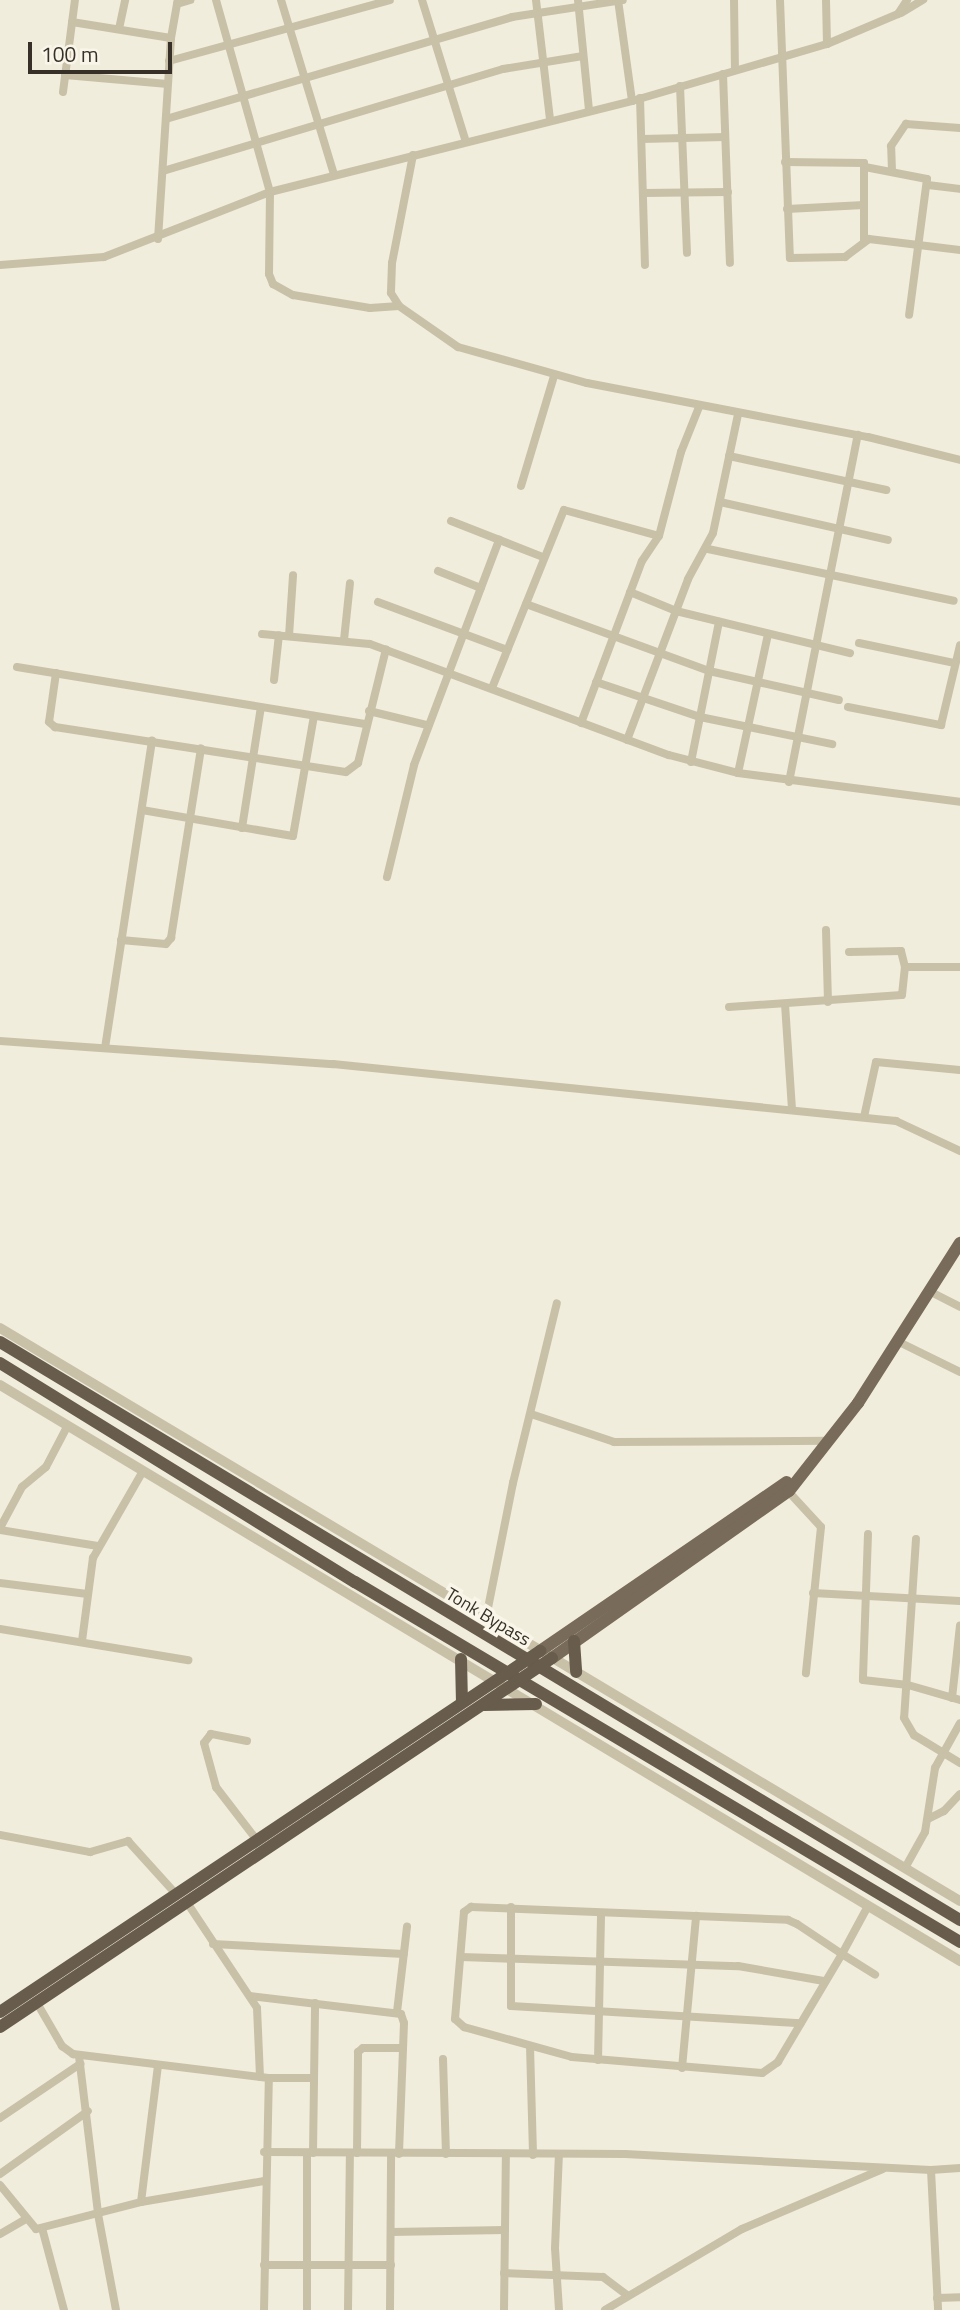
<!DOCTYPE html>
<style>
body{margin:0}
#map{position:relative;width:960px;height:2310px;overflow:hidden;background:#f1eddc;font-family:"Titillium Web",sans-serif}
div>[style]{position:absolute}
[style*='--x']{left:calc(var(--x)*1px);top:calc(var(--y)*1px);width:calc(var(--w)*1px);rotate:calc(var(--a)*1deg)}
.minor>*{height:8px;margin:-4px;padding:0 4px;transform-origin:4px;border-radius:4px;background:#c9c0a8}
.tertiary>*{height:10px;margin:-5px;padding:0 5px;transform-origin:5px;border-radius:5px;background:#c9c0a8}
.primary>*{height:12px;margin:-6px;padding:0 6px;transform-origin:6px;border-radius:6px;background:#786b5a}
.trunk>*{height:12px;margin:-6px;padding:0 6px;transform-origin:6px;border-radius:6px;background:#685c4d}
span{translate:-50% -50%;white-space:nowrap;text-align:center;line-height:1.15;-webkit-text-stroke:7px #f9f6e9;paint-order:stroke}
.street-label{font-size:18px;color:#363028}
.scale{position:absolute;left:28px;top:42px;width:144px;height:32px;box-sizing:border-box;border:4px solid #363028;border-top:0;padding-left:9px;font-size:21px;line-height:24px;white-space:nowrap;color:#363028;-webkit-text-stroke:5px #f9f6e9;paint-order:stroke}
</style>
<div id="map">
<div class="minor">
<div style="--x:216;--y:0;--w:199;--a:74.3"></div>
<div style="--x:270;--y:192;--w:82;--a:90.7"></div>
<div style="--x:269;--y:274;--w:11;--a:68"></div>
<div style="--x:273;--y:284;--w:23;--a:29"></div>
<div style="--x:293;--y:295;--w:78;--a:9.6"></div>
<div style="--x:370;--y:308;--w:29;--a:-4"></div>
<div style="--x:281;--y:0;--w:182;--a:73.1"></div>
<div style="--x:422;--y:0;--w:145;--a:72.8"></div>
<div style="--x:536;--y:0;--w:121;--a:83.3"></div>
<div style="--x:578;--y:0;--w:111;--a:84.3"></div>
<div style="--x:618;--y:0;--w:102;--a:82.1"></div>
<div style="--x:734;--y:0;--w:70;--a:89.2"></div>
<div style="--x:780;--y:0;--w:258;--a:87.8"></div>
<div style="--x:790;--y:258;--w:55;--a:-1"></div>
<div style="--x:845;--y:257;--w:30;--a:-37"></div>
<div style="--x:869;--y:239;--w:92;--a:6.9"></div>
<div style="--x:826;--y:0;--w:44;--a:88.7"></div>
<div style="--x:177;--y:4;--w:14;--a:-17"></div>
<div style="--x:901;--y:13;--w:26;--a:-31"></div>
<div style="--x:72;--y:22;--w:100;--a:9.2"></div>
<div style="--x:119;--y:29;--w:30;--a:-78"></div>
<div style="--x:169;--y:61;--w:229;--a:-15.4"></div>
<div style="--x:723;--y:74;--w:189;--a:87.9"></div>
<div style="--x:65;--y:75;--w:103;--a:5"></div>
<div style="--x:680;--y:86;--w:167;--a:87.6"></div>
<div style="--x:63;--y:92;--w:93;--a:-82.6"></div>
<div style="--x:640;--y:98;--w:167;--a:88.3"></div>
<div style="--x:166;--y:119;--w:361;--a:-16.4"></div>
<div style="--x:512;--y:17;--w:112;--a:-8.7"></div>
<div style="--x:642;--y:139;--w:83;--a:-1.4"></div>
<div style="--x:413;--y:155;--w:110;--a:101"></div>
<div style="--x:392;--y:263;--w:30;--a:92"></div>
<div style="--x:391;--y:293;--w:15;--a:58"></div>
<div style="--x:399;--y:306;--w:72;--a:34.8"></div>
<div style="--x:458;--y:347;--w:134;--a:15.6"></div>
<div style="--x:587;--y:383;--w:286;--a:10.9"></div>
<div style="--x:868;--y:437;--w:95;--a:14"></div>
<div style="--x:785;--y:162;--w:79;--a:0.7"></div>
<div style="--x:864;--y:163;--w:77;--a:90"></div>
<div style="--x:865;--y:167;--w:63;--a:11"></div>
<div style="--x:927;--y:179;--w:137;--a:97.5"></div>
<div style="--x:163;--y:171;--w:355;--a:-16.7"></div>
<div style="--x:503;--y:69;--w:81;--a:-9.2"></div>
<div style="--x:892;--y:171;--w:25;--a:-92"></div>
<div style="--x:891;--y:146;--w:27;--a:-56"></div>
<div style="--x:906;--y:124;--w:54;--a:4.2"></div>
<div style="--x:928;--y:185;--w:32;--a:7"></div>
<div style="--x:644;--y:193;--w:84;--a:-0.7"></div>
<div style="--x:787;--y:209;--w:77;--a:-3"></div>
<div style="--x:158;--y:239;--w:201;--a:-86.3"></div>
<div style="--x:171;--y:38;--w:39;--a:-80"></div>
<div style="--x:0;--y:265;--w:104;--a:-4.4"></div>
<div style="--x:104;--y:257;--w:178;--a:-21.4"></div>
<div style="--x:270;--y:192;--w:373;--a:-14.1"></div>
<div style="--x:632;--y:101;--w:203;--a:-16.3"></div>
<div style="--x:827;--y:44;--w:77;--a:-22.9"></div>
<div style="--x:898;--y:14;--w:17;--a:-57"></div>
<div style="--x:729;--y:456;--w:161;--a:12.2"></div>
<div style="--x:521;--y:486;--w:115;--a:-73.3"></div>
<div style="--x:720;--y:502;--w:172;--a:12.7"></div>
<div style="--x:451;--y:521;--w:99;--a:21.4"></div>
<div style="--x:708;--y:549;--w:251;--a:11.9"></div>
<div style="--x:438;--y:571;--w:46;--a:21.6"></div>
<div style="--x:630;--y:592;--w:50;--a:22.4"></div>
<div style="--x:676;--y:611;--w:179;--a:13.6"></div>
<div style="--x:378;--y:602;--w:138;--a:20.4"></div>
<div style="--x:526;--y:604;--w:195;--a:20.1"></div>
<div style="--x:709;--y:671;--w:133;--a:12.6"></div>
<div style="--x:262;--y:634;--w:108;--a:5.3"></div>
<div style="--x:370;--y:644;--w:319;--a:20.4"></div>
<div style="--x:669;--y:755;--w:71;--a:14.6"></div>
<div style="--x:738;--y:773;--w:224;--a:7.4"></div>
<div style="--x:289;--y:636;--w:61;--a:-86.2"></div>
<div style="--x:344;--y:640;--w:57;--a:-84"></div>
<div style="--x:859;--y:643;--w:98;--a:11.8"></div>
<div style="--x:17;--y:667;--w:354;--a:9.3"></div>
<div style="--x:56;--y:673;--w:49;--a:98.1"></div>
<div style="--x:49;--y:722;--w:8;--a:40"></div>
<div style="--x:55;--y:727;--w:294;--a:8.8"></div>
<div style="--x:346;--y:772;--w:15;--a:-37"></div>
<div style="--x:358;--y:763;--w:117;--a:-76.2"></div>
<div style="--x:274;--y:680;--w:45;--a:-83.7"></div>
<div style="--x:596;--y:682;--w:110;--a:18.6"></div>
<div style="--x:700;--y:717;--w:135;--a:11.6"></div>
<div style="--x:492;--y:688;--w:192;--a:-68"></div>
<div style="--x:564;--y:510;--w:98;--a:15.3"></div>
<div style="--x:848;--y:707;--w:95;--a:11"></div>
<div style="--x:941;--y:725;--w:82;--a:-76.6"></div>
<div style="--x:369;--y:711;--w:60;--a:13.6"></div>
<div style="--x:581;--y:723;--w:173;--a:-69.4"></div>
<div style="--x:642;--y:561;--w:30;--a:-56"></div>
<div style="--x:659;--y:536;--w:87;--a:-75.3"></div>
<div style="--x:681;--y:452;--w:48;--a:-68.2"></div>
<div style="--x:627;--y:740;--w:172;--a:-69.2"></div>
<div style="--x:688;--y:579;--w:52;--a:-61.5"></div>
<div style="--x:713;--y:533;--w:122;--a:-78.1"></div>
<div style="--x:691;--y:762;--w:143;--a:-78.7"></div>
<div style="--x:738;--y:773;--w:142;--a:-77.8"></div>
<div style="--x:789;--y:782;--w:354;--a:-78.8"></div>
<div style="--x:142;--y:810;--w:153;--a:9.8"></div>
<div style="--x:293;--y:836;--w:122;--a:-80.1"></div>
<div style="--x:242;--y:828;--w:122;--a:-81.1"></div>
<div style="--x:387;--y:877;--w:115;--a:-76.4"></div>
<div style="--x:414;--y:765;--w:241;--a:-69.3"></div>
<div style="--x:826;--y:930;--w:72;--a:88.4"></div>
<div style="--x:121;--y:940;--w:45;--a:5.1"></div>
<div style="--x:166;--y:944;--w:8;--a:-50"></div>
<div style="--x:171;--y:938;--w:192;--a:-81"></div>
<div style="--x:849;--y:952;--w:52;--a:-1.1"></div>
<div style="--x:901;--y:951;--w:16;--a:76"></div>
<div style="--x:785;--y:1004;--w:105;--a:86.2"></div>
<div style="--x:729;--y:1007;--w:173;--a:-4"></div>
<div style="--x:902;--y:995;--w:28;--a:-84"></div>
<div style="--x:905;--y:967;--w:55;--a:0"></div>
<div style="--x:0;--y:1041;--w:334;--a:4"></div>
<div style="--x:333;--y:1064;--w:566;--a:5.78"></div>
<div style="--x:896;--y:1121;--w:71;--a:25.1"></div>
<div style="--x:105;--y:1048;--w:311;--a:-81.3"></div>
<div style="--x:864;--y:1117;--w:56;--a:-77.7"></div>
<div style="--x:876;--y:1062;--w:84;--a:5.4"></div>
<div style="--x:929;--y:1291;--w:35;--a:27"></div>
<div style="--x:897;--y:1341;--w:70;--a:26.2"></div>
<div style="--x:531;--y:1414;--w:88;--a:18.6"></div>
<div style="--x:614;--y:1442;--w:215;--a:-0.3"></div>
<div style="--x:787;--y:1490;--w:50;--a:47.4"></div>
<div style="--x:821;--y:1527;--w:147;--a:95.9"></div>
<div style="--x:0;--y:1528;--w:47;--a:-61.8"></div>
<div style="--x:22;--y:1487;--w:31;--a:-40"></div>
<div style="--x:46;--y:1467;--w:47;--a:-62.4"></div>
<div style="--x:0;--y:1530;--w:99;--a:9.3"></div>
<div style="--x:868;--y:1534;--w:146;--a:92"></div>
<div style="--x:863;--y:1680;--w:45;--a:6.3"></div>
<div style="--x:908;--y:1685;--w:54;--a:16.1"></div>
<div style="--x:916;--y:1539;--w:179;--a:93.8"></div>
<div style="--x:904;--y:1718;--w:20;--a:60"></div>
<div style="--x:914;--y:1735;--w:54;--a:31.3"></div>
<div style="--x:0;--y:1583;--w:88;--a:7.2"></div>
<div style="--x:813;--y:1593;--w:147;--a:3.1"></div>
<div style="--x:486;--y:1618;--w:138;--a:-78.7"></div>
<div style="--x:513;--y:1483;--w:185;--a:-76.3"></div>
<div style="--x:0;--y:1629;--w:191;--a:9.4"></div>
<div style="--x:82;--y:1641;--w:84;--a:-82.5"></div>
<div style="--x:93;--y:1558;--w:100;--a:-60.1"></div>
<div style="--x:952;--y:1698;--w:73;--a:-83.7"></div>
<div style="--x:247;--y:1741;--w:37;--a:-169"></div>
<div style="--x:211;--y:1734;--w:11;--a:128"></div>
<div style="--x:204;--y:1743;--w:46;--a:74.7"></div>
<div style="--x:216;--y:1787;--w:66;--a:52.4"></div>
<div style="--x:928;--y:1819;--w:18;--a:-27"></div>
<div style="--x:944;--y:1811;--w:23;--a:-47"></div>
<div style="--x:0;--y:1835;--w:92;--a:10.7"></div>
<div style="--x:90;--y:1852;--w:40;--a:-16"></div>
<div style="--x:128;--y:1841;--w:70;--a:47.9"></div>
<div style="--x:905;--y:1868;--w:41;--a:-60.9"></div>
<div style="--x:925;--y:1832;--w:65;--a:-81.1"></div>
<div style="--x:935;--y:1768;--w:51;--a:-60.9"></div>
<div style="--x:186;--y:1901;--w:128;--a:56.4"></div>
<div style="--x:257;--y:2008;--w:69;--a:87.5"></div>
<div style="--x:868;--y:1906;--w:55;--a:118.4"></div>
<div style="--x:842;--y:1954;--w:126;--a:120.7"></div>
<div style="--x:778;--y:2062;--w:19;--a:145"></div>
<div style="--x:762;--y:2073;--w:191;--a:-175.2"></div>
<div style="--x:572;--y:2057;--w:112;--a:-164.5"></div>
<div style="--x:464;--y:2027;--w:12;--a:-138"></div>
<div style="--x:455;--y:2019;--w:107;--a:-85.2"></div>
<div style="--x:464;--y:1912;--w:9;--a:-36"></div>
<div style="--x:471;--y:1907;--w:317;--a:2.3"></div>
<div style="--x:788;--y:1920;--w:10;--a:24"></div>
<div style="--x:797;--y:1924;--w:54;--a:33.7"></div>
<div style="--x:842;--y:1954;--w:39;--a:32"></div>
<div style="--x:511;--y:1907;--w:99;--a:90"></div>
<div style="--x:511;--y:2006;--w:290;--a:3.4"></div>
<div style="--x:213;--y:1944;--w:191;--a:3"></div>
<div style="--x:461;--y:1957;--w:277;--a:1.9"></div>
<div style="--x:738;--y:1966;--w:87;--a:9.9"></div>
<div style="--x:250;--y:1996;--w:152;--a:6.8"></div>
<div style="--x:401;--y:2014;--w:9;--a:72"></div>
<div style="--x:404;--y:2023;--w:131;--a:92.2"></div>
<div style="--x:37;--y:2003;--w:50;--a:59.8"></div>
<div style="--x:62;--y:2046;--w:14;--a:36"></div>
<div style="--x:73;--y:2054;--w:197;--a:7"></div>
<div style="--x:269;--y:2078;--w:44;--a:0"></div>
<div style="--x:397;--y:2012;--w:86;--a:-83.3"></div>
<div style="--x:530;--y:2046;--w:109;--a:88.4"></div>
<div style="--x:79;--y:2056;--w:159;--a:83.1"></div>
<div style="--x:98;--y:2214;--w:98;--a:79.4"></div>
<div style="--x:443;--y:2059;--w:95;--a:88.2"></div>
<div style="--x:598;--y:2060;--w:147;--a:-88.8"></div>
<div style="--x:682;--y:2068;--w:153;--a:-84.7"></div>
<div style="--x:0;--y:2118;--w:97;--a:-34"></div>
<div style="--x:264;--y:2152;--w:361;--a:0.3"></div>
<div style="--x:625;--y:2154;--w:306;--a:3"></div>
<div style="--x:931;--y:2170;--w:29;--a:-4"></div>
<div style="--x:313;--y:2153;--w:150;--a:-89.2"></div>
<div style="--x:357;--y:2153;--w:101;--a:-89.4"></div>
<div style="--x:358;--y:2052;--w:6;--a:-39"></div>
<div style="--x:363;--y:2048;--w:40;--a:0"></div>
<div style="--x:931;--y:2170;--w:140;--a:87.1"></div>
<div style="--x:0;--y:2174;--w:108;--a:-35.6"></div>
<div style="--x:0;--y:2185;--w:57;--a:50.7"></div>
<div style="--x:36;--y:2229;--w:108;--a:-14.4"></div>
<div style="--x:141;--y:2202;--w:125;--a:-9.7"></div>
<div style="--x:141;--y:2202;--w:138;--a:-82.9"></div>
<div style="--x:42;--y:2228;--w:85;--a:75"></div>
<div style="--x:391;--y:2232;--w:114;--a:-1"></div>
<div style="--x:0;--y:2234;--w:28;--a:-30"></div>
<div style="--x:264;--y:2265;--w:127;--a:0"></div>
<div style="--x:504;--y:2273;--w:99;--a:2.3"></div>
<div style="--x:603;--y:2277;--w:30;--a:37"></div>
<div style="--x:937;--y:2298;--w:23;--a:-2"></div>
<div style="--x:264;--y:2310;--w:232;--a:-88.8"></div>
<div style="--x:307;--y:2310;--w:157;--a:-90"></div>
<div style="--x:348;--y:2310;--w:157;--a:-89.3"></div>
<div style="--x:390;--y:2310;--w:156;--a:-89.6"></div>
<div style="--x:504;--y:2310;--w:156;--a:-89.3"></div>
<div style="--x:559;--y:2310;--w:62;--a:-93.7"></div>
<div style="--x:555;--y:2248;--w:94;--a:-87.6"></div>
<div style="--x:605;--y:2310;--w:159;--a:-30.6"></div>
<div style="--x:742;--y:2229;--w:153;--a:-23.1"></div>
</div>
<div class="tertiary">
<div style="--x:0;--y:1328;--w:1118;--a:30.83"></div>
<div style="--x:0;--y:1385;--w:1120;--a:30.96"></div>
</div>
<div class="primary">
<div style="--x:540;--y:1651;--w:299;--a:-34.4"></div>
<div style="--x:552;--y:1658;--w:290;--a:-35.2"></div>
<div style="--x:789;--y:1491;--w:112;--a:-51.9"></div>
<div style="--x:858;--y:1403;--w:190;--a:-57.5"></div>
</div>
<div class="trunk">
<div style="--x:0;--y:1342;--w:1121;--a:31.05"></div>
<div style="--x:0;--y:1363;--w:417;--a:31.7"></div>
<div style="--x:355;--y:1582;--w:704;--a:30.75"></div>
<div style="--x:574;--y:1641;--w:31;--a:86"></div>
<div style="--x:461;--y:1659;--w:43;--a:88.7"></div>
<div style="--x:484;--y:1705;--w:52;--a:-1.1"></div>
<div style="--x:0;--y:2012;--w:650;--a:-33.76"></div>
<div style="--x:0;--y:2027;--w:664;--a:-33.76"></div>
</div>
<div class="street-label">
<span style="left:488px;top:1617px;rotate:31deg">Tonk Bypass</span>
</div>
<div class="scale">100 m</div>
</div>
